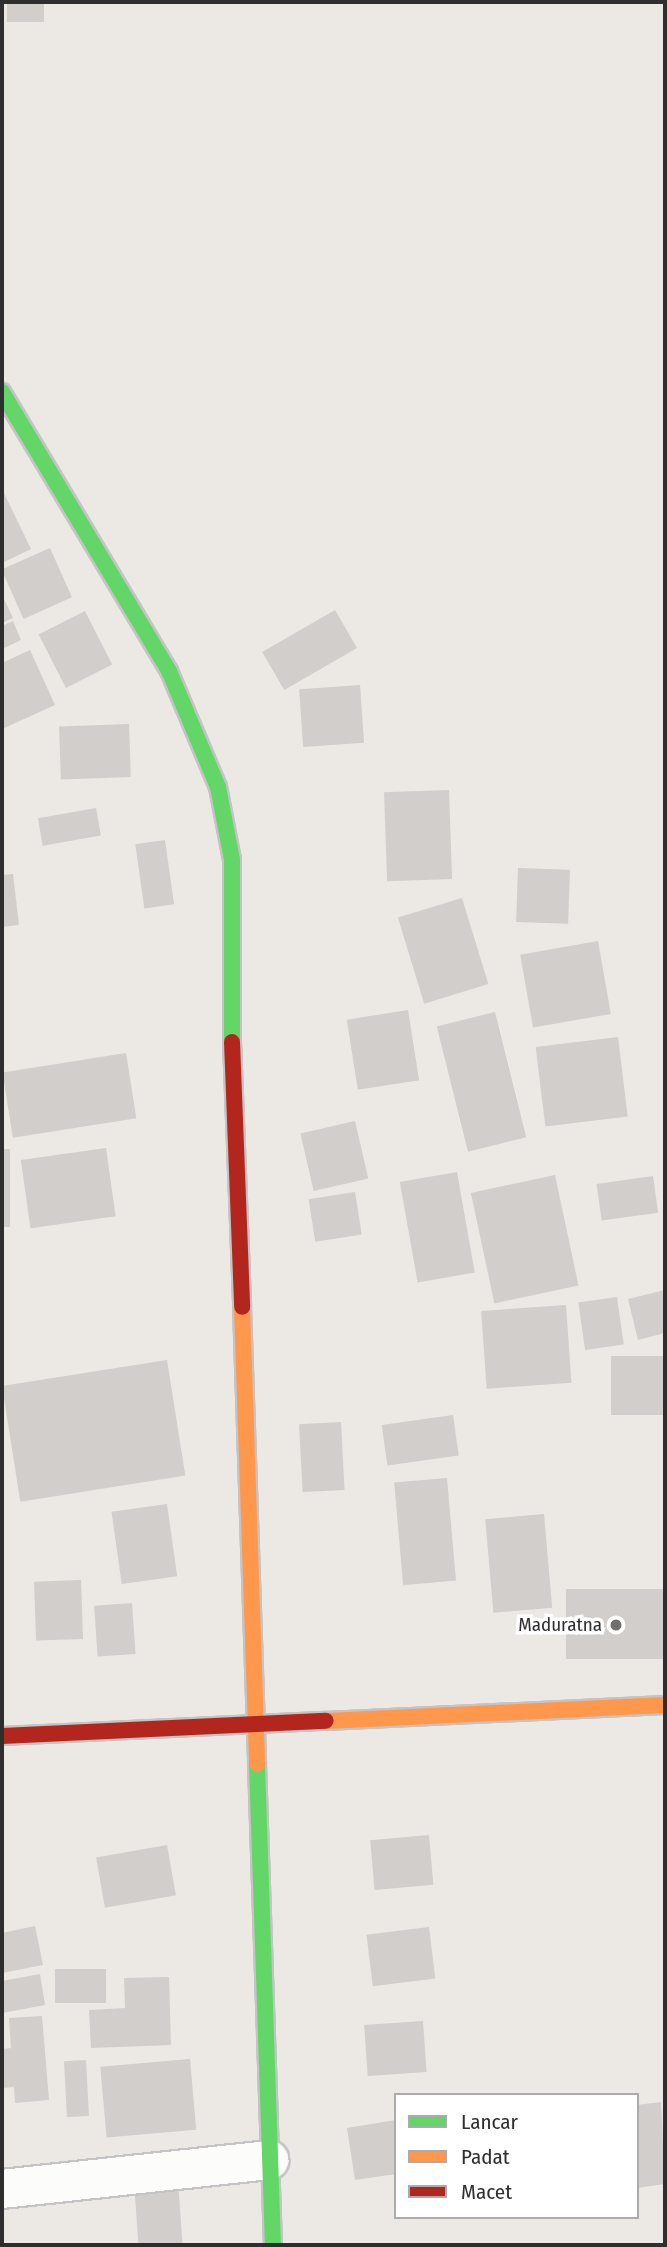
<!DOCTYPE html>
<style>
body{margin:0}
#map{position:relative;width:667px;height:2247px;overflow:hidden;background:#ece8e4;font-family:"Fira Sans Condensed",sans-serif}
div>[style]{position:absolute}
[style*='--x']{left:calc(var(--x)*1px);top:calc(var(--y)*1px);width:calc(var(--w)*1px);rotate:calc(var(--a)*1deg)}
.building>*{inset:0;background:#d1cecb;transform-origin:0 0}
.roads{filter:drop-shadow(2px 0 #c5c4c5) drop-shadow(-2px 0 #c5c4c5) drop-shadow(0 2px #c5c4c5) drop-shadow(0 -2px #c5c4c5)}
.street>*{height:38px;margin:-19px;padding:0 19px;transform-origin:19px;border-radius:19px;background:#fcfcfb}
.fast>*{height:16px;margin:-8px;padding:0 8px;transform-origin:8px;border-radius:8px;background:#63d668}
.slow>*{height:16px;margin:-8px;padding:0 8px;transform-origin:8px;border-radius:8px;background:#ff974d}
.jam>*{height:16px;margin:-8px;padding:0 8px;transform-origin:8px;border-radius:8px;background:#b3261e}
.dots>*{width:19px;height:19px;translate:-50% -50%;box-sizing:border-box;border:4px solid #fff;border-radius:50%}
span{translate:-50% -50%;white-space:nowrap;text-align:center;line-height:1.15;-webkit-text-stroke:7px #fff;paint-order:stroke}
.poi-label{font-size:19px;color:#2e2e2e}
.right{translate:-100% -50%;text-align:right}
.frame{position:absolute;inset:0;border:4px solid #2e2e2e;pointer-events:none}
.legend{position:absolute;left:394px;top:2093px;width:245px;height:126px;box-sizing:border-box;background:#fff;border:2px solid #ababab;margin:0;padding:9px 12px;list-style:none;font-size:21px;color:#2e2e2e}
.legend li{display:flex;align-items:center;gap:14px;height:35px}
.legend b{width:35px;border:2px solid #ababab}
</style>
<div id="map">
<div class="building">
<div style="left:7px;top:2px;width:37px;height:20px"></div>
<div style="clip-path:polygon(2px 489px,31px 549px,2px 563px)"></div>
<div style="left:50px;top:548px;width:54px;height:53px;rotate:66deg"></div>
<div style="clip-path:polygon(2px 595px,13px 618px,2px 623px)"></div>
<div style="left:335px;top:610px;width:44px;height:84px;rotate:60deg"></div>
<div style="left:85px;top:611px;width:60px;height:52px;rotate:63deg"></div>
<div style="clip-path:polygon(13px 621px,21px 640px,2px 649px,2px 626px)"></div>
<div style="clip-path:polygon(30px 650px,55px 705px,2px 729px,2px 663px)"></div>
<div style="left:360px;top:685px;width:58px;height:61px;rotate:86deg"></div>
<div style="left:129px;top:724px;width:53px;height:70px;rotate:88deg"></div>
<div style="left:449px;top:790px;width:89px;height:65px;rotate:88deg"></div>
<div style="left:96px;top:808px;width:28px;height:59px;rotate:80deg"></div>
<div style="left:165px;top:840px;width:65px;height:30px;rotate:82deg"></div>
<div style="left:518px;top:868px;width:52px;height:54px;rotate:2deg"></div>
<div style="clip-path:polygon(13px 874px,19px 925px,2px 927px,2px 875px)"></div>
<div style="left:462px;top:898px;width:90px;height:67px;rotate:73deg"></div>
<div style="left:598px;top:941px;width:74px;height:79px;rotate:80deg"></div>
<div style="left:408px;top:1010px;width:71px;height:62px;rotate:81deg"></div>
<div style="left:495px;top:1012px;width:129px;height:60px;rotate:76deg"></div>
<div style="left:618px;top:1037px;width:80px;height:83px;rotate:83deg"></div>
<div style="left:126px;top:1053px;width:66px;height:125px;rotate:81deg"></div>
<div style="left:355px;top:1121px;width:59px;height:56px;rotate:77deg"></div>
<div style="left:106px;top:1148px;width:69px;height:86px;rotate:82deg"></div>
<div style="left:2px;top:1149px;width:8px;height:78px"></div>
<div style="left:457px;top:1172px;width:102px;height:58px;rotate:80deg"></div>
<div style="left:555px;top:1175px;width:113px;height:86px;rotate:78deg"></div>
<div style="left:653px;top:1176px;width:37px;height:57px;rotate:82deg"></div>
<div style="left:355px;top:1192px;width:43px;height:47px;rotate:81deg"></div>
<div style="clip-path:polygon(665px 1290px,665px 1333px,638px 1340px,628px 1299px)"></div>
<div style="left:617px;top:1297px;width:48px;height:39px;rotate:82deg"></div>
<div style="left:566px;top:1305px;width:78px;height:85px;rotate:86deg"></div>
<div style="left:665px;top:1356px;width:59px;height:54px;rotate:90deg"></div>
<div style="left:167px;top:1360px;width:117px;height:167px;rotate:81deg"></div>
<div style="left:453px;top:1415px;width:41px;height:72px;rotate:82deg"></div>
<div style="left:341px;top:1422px;width:68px;height:42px;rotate:87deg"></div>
<div style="left:447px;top:1478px;width:103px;height:53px;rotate:85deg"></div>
<div style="left:167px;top:1504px;width:73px;height:56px;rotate:82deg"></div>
<div style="left:544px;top:1514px;width:94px;height:59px;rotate:85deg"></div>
<div style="left:81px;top:1580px;width:59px;height:47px;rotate:88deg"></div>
<div style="left:665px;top:1589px;width:70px;height:99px;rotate:90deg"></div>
<div style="left:132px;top:1603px;width:51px;height:38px;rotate:86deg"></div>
<div style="left:429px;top:1835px;width:50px;height:59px;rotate:85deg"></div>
<div style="left:167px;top:1845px;width:51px;height:72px;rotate:80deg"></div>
<div style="clip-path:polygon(35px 1926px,43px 1965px,2px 1973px,2px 1933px)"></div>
<div style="left:429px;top:1927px;width:52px;height:63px;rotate:83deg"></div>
<div style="left:55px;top:1969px;width:51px;height:34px"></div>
<div style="clip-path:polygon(40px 1974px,45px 2005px,2px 2013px,2px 1981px)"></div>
<div style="clip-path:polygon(169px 1977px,171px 2045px,91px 2048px,89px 2010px,125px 2008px,124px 1978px)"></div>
<div style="clip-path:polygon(42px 2016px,49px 2100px,15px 2103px,14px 2087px,2px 2088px,2px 2049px,11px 2048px,9px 2018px)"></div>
<div style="left:423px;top:2021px;width:51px;height:59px;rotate:86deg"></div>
<div style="left:190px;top:2059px;width:71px;height:90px;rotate:85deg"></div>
<div style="left:86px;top:2060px;width:56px;height:22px;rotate:87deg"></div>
<div style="clip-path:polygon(661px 2102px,665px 2184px,637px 2188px,637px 2105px)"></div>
<div style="clip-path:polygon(396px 2120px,396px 2174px,355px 2180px,347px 2128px)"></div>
<div style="left:178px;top:2180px;width:65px;height:44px;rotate:86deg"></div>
</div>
<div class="roads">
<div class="street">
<div style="--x:2;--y:2189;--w:269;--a:-6.2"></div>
</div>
<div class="fast">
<div style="--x:2;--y:392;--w:325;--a:59.1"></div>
<div style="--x:169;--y:671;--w:126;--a:67.1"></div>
<div style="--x:218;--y:787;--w:74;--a:79.1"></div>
<div style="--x:232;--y:860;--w:182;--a:90"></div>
<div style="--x:257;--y:1764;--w:481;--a:88.1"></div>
</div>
<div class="slow">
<div style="--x:242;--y:1307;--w:457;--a:88.1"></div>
<div style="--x:326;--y:1721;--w:339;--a:-2.7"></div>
</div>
<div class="jam">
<div style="--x:232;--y:1042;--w:265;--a:87.8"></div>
<div style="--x:2;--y:1736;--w:324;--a:-2.7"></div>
</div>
</div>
<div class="dots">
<div style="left:616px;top:1625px;background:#706f6e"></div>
</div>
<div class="poi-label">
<span class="right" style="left:602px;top:1625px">Maduratna</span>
</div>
<div class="frame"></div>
<ul class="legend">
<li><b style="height:9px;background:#63d668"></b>Lancar</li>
<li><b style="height:9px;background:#ff974d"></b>Padat</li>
<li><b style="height:9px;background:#b3261e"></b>Macet</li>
</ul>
</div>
